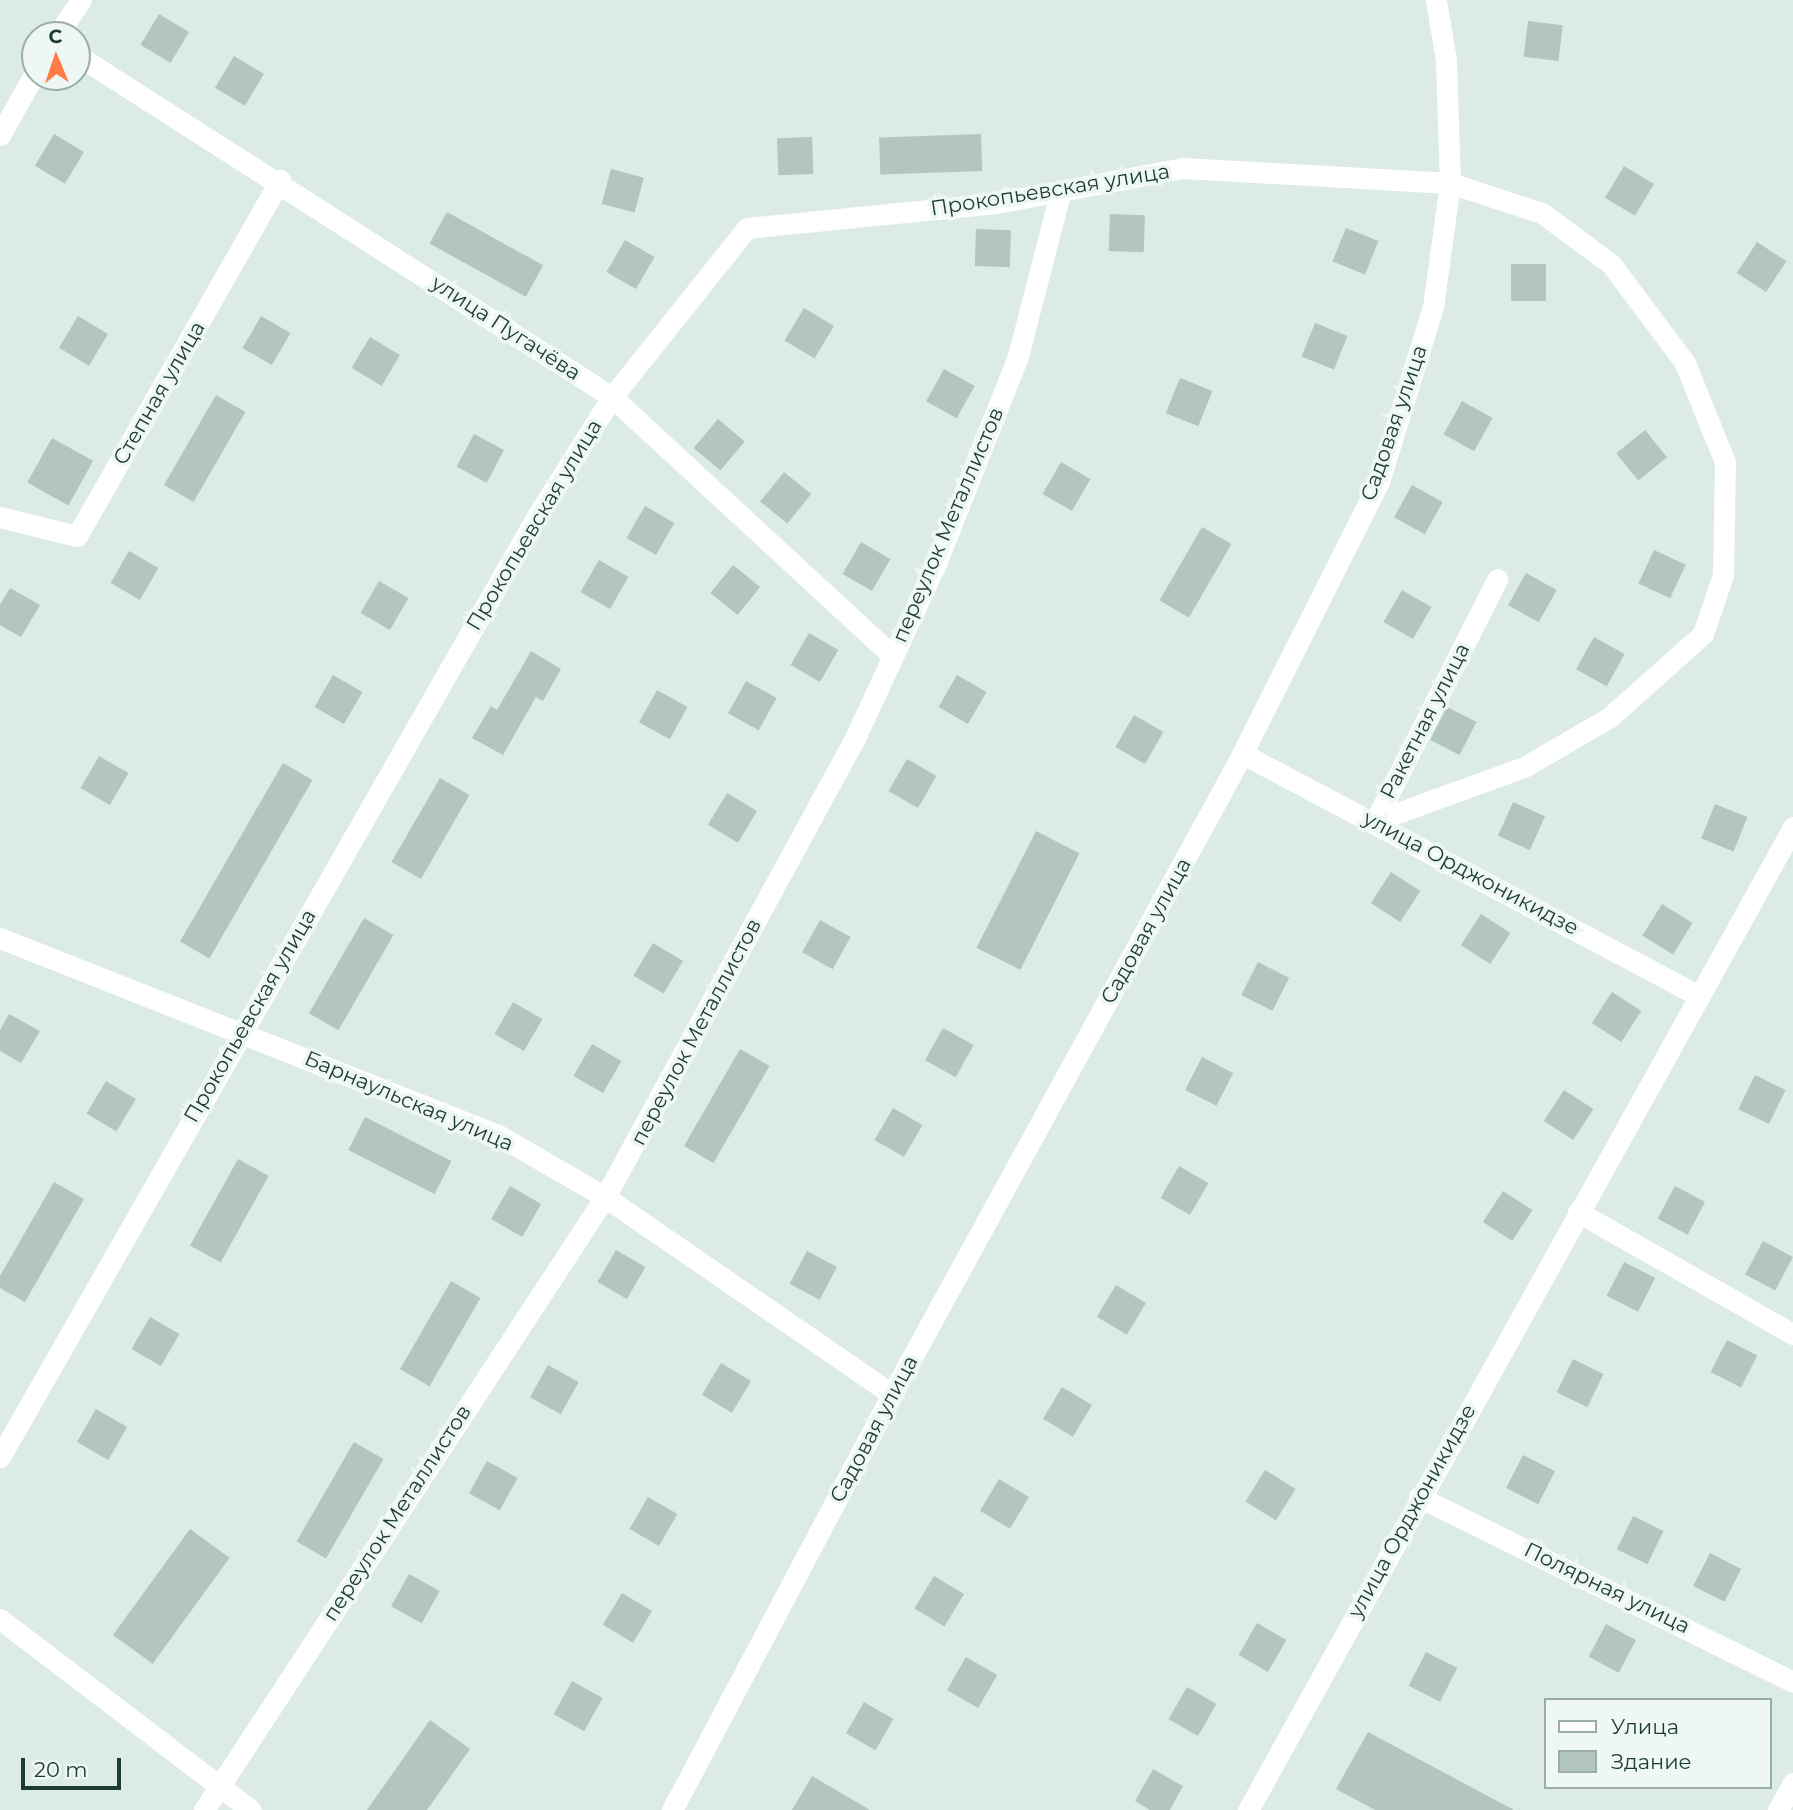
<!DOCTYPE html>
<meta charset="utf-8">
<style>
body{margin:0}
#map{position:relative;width:1793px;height:1810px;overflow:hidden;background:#ddebe5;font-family:Montserrat,sans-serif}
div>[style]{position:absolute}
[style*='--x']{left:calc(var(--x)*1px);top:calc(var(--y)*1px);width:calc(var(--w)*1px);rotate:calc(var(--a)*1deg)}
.building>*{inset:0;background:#b2c6be;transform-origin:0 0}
.minor>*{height:21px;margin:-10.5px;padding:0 10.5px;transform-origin:10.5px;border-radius:10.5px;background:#fff}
span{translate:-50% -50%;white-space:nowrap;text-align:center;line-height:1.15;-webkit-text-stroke:7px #eef7f3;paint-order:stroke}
.street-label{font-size:21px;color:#1d3b35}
.legend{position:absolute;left:1544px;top:1698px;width:228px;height:91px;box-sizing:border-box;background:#eef7f3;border:2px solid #9aaca7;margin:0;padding:9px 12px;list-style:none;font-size:21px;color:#1d3b35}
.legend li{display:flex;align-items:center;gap:14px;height:35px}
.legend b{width:35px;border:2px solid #9aaca7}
.north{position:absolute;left:21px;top:21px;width:70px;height:70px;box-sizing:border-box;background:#eef7f3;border:2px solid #9aaca7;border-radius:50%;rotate:358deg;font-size:19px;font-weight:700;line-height:28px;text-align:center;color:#1d3b35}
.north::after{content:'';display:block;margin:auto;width:24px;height:32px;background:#ff7c47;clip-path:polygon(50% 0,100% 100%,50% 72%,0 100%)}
.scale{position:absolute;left:21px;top:1758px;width:100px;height:32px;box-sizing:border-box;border:4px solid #1d3b35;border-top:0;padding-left:9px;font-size:21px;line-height:24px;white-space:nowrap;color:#1d3b35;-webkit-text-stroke:5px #eef7f3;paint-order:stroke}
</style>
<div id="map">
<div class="building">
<div style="left:159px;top:14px;width:35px;height:36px;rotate:31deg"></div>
<div style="left:1528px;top:21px;width:35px;height:36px;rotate:7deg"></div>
<div style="left:234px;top:56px;width:35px;height:37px;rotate:31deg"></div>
<div style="left:54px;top:134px;width:35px;height:37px;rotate:31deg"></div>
<div style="left:981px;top:134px;width:37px;height:102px;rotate:88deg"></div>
<div style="left:812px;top:137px;width:37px;height:35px;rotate:88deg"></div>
<div style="left:1624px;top:166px;width:35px;height:37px;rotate:31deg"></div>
<div style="left:611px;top:169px;width:34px;height:36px;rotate:15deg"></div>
<div style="left:447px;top:212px;width:110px;height:36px;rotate:29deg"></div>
<div style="left:1110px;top:214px;width:35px;height:37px;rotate:2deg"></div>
<div style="left:1346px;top:228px;width:35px;height:36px;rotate:22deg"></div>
<div style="left:976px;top:229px;width:35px;height:37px;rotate:2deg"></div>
<div style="left:625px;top:240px;width:34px;height:37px;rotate:30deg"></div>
<div style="left:1757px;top:242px;width:35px;height:37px;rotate:33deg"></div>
<div style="left:1511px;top:264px;width:35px;height:37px"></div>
<div style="left:804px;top:308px;width:35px;height:38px;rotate:31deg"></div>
<div style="left:78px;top:316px;width:35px;height:37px;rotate:31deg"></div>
<div style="left:261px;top:316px;width:34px;height:37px;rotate:30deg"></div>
<div style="left:1315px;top:323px;width:35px;height:36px;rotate:22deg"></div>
<div style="left:370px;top:337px;width:35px;height:36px;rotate:31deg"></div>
<div style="left:944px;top:369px;width:35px;height:37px;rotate:29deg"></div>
<div style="left:1180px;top:378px;width:35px;height:38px;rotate:22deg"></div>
<div style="left:216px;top:395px;width:34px;height:104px;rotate:30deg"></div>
<div style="left:1462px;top:401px;width:35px;height:38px;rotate:29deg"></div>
<div style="left:718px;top:419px;width:35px;height:38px;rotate:40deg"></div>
<div style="left:1645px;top:430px;width:35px;height:37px;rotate:51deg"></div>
<div style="left:474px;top:434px;width:34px;height:37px;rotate:28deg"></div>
<div style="left:52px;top:438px;width:47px;height:51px;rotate:29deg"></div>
<div style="left:1061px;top:462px;width:34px;height:37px;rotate:30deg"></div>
<div style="left:784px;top:472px;width:35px;height:38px;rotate:39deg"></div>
<div style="left:1412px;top:485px;width:35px;height:37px;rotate:29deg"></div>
<div style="left:645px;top:506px;width:34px;height:37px;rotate:30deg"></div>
<div style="left:1202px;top:527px;width:34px;height:85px;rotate:30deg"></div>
<div style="left:861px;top:542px;width:34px;height:37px;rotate:30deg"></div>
<div style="left:1654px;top:550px;width:35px;height:37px;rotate:25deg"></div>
<div style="left:129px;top:551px;width:34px;height:37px;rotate:30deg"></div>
<div style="left:599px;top:560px;width:34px;height:37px;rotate:30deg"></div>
<div style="left:733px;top:565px;width:35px;height:36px;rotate:39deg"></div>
<div style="left:1526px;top:573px;width:35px;height:37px;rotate:29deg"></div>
<div style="left:379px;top:581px;width:34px;height:37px;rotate:30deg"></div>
<div style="clip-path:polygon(10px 588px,40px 605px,21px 637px,0 625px,0 605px)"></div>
<div style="left:1402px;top:590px;width:34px;height:37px;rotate:30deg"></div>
<div style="left:809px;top:633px;width:34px;height:37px;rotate:30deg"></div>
<div style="left:1594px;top:637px;width:35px;height:37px;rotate:29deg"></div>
<div style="clip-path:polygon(531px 651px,561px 669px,543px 701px,536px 697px,503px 755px,472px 738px,491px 706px,497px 710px)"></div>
<div style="left:333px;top:675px;width:34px;height:37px;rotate:30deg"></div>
<div style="left:957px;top:675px;width:34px;height:37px;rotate:30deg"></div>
<div style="left:746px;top:681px;width:35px;height:37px;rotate:29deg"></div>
<div style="left:657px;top:690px;width:35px;height:37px;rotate:29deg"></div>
<div style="left:1447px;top:707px;width:33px;height:37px;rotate:27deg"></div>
<div style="left:1134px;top:715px;width:34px;height:37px;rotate:30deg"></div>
<div style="left:99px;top:756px;width:34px;height:37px;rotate:30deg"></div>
<div style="left:907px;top:759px;width:34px;height:37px;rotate:30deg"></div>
<div style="left:283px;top:763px;width:34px;height:206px;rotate:30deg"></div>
<div style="left:440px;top:778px;width:34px;height:97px;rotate:30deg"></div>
<div style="left:727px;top:793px;width:35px;height:37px;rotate:31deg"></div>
<div style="left:1513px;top:802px;width:35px;height:37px;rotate:24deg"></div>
<div style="left:1715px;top:804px;width:35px;height:37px;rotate:22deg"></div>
<div style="left:1036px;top:831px;width:49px;height:131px;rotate:27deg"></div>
<div style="left:1391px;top:872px;width:35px;height:37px;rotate:33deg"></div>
<div style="left:1662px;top:904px;width:36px;height:37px;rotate:32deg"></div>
<div style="left:1481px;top:914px;width:35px;height:37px;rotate:33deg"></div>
<div style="left:364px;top:918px;width:34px;height:110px;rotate:30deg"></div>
<div style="left:820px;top:920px;width:35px;height:37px;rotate:29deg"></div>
<div style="left:653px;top:943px;width:35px;height:38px;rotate:31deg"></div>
<div style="left:1258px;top:962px;width:35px;height:37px;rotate:27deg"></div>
<div style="left:1612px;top:992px;width:35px;height:37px;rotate:33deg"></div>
<div style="left:513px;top:1002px;width:34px;height:37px;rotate:30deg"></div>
<div style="clip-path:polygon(9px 1014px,40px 1031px,21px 1063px,0 1051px,0 1030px)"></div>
<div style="left:943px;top:1028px;width:35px;height:37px;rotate:29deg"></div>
<div style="left:592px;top:1044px;width:34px;height:37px;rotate:30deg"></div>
<div style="left:740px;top:1049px;width:34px;height:112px;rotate:30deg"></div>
<div style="left:1202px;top:1057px;width:35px;height:37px;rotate:27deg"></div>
<div style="left:1755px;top:1075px;width:34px;height:38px;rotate:26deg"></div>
<div style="left:106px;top:1081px;width:35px;height:38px;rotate:31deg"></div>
<div style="left:1564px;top:1090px;width:35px;height:37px;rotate:33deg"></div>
<div style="left:893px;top:1108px;width:34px;height:37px;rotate:30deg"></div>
<div style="left:365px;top:1117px;width:97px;height:37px;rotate:27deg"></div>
<div style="left:238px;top:1159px;width:35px;height:99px;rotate:29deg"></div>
<div style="left:1179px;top:1166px;width:34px;height:37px;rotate:30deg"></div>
<div style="clip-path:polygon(54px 1182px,84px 1199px,25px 1302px,0 1288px,0 1276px)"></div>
<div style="left:510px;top:1186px;width:36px;height:38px;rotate:30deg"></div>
<div style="left:1675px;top:1186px;width:34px;height:37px;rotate:28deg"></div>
<div style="left:1503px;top:1191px;width:35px;height:37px;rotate:33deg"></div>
<div style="left:1763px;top:1241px;width:34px;height:38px;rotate:28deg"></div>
<div style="left:616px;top:1250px;width:34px;height:37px;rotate:30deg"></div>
<div style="left:807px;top:1251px;width:34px;height:37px;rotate:28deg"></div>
<div style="left:1624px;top:1262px;width:35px;height:38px;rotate:27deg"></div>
<div style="left:451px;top:1281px;width:34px;height:102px;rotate:30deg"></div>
<div style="left:1116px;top:1285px;width:35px;height:37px;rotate:31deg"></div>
<div style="left:150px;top:1317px;width:34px;height:37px;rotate:30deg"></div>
<div style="left:1727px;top:1340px;width:34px;height:36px;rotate:27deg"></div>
<div style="left:1573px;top:1359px;width:34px;height:37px;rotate:26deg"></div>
<div style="left:721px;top:1363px;width:35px;height:37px;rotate:31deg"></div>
<div style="left:548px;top:1365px;width:35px;height:37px;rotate:29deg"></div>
<div style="left:1062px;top:1387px;width:35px;height:37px;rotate:31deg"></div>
<div style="left:96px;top:1409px;width:36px;height:38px;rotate:30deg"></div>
<div style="left:354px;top:1442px;width:34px;height:115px;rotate:30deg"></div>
<div style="left:1523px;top:1455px;width:36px;height:37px;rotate:27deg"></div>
<div style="left:487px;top:1461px;width:35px;height:37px;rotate:29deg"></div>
<div style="left:1265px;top:1470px;width:36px;height:37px;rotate:32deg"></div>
<div style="left:999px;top:1479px;width:35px;height:37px;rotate:31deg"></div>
<div style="left:648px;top:1497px;width:34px;height:37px;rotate:30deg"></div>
<div style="left:1633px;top:1516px;width:34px;height:37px;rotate:26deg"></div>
<div style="left:190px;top:1529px;width:49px;height:131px;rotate:36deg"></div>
<div style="left:1710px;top:1553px;width:35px;height:37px;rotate:27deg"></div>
<div style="left:409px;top:1574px;width:35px;height:37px;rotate:29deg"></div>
<div style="left:934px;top:1576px;width:35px;height:38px;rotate:31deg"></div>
<div style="left:622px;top:1593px;width:35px;height:37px;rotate:31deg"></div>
<div style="left:1257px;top:1623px;width:34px;height:37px;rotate:30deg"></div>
<div style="left:1606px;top:1624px;width:34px;height:37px;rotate:28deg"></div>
<div style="left:1426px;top:1652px;width:35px;height:38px;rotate:27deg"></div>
<div style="left:966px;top:1657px;width:36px;height:38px;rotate:30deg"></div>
<div style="left:572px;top:1681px;width:35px;height:38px;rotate:29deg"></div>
<div style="left:1187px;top:1687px;width:34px;height:37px;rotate:30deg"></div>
<div style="left:864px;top:1702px;width:34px;height:36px;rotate:30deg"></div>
<div style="clip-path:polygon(430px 1720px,470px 1749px,427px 1810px,367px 1810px)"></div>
<div style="clip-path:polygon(1368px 1732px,1514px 1810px,1375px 1810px,1336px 1789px)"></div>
<div style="clip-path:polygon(1153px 1769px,1183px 1786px,1170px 1810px,1150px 1810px,1135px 1801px)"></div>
<div style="clip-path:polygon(812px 1776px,870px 1810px,792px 1810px)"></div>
</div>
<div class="minor">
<div style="--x:57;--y:35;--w:42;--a:-55.6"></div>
<div style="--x:77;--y:55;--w:635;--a:32.59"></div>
<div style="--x:612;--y:397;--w:382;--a:42.7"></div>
<div style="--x:0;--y:135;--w:71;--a:-60.6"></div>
<div style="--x:0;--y:517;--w:79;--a:13.9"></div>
<div style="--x:77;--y:536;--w:410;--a:-60.3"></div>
<div style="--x:1243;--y:754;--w:516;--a:27.95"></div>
<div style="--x:1375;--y:821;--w:271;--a:-63.2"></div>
<div style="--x:0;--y:938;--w:536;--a:21.58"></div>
<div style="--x:498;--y:1135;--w:124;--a:30.1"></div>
<div style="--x:605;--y:1197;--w:348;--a:34.5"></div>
<div style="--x:1578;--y:1212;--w:247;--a:29.6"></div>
<div style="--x:0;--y:1457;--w:1083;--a:-60.29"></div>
<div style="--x:537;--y:516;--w:141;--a:-57.8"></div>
<div style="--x:612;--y:397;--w:216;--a:-51.4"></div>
<div style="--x:747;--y:228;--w:250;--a:-5.7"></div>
<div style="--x:996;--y:203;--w:190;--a:-10.6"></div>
<div style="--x:1183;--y:168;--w:267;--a:3.2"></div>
<div style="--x:1450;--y:183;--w:97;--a:18.1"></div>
<div style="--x:1542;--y:213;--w:86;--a:36.5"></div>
<div style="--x:1611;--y:264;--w:124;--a:53.2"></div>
<div style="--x:1685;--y:363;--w:107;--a:68"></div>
<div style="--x:1725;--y:462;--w:113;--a:91"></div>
<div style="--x:1723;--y:575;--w:62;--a:108.7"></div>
<div style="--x:1703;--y:634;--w:125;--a:138.3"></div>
<div style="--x:1610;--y:717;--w:99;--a:149.8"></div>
<div style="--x:1524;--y:767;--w:158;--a:160.1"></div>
<div style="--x:1419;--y:1497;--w:417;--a:26.3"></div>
<div style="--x:0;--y:1619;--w:315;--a:37.3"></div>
<div style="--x:204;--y:1810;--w:733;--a:-56.81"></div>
<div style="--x:605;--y:1197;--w:523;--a:-61.42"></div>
<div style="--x:855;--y:738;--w:195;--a:-65.1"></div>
<div style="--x:937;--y:561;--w:220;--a:-68.4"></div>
<div style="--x:1018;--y:356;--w:171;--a:-75.5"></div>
<div style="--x:672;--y:1810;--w:471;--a:-62.1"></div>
<div style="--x:892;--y:1394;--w:721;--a:-61.3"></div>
<div style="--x:1238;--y:762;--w:313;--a:-63.3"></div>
<div style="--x:1379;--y:482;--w:183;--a:-72.9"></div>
<div style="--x:1433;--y:307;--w:125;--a:-82.2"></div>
<div style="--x:1450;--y:183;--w:123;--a:-91.9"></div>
<div style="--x:1446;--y:60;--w:61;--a:-99.5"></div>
<div style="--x:1248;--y:1810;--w:1124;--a:-60.99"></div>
<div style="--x:1778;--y:1810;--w:31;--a:-61"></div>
</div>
<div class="street-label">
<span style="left:1050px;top:190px;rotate:-9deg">Прокопьевская улица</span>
<span style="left:506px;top:328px;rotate:33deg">улица Пугачёва</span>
<span style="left:159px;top:393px;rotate:-60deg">Степная улица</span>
<span style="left:1394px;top:423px;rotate:-71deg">Садовая улица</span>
<span style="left:534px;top:525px;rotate:-59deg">Прокопьевская улица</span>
<span style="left:948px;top:525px;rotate:-67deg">переулок Металлистов</span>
<span style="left:1425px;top:721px;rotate:-63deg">Ракетная улица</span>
<span style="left:1471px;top:873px;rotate:28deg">улица Орджоникидзе</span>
<span style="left:1146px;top:931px;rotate:-61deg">Садовая улица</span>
<span style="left:250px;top:1016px;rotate:-60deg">Прокопьевская улица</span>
<span style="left:696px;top:1032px;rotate:-62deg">переулок Металлистов</span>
<span style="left:409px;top:1101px;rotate:23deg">Барнаульская улица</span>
<span style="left:874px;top:1429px;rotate:-62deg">Садовая улица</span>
<span style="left:1412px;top:1511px;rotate:-61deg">улица Орджоникидзе</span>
<span style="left:397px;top:1513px;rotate:-57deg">переулок Металлистов</span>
<span style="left:1607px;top:1588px;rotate:26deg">Полярная улица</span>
</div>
<ul class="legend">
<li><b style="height:9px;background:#fff"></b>Улица</li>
<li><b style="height:19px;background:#b2c6be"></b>Здание</li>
</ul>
<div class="north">С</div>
<div class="scale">20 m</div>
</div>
